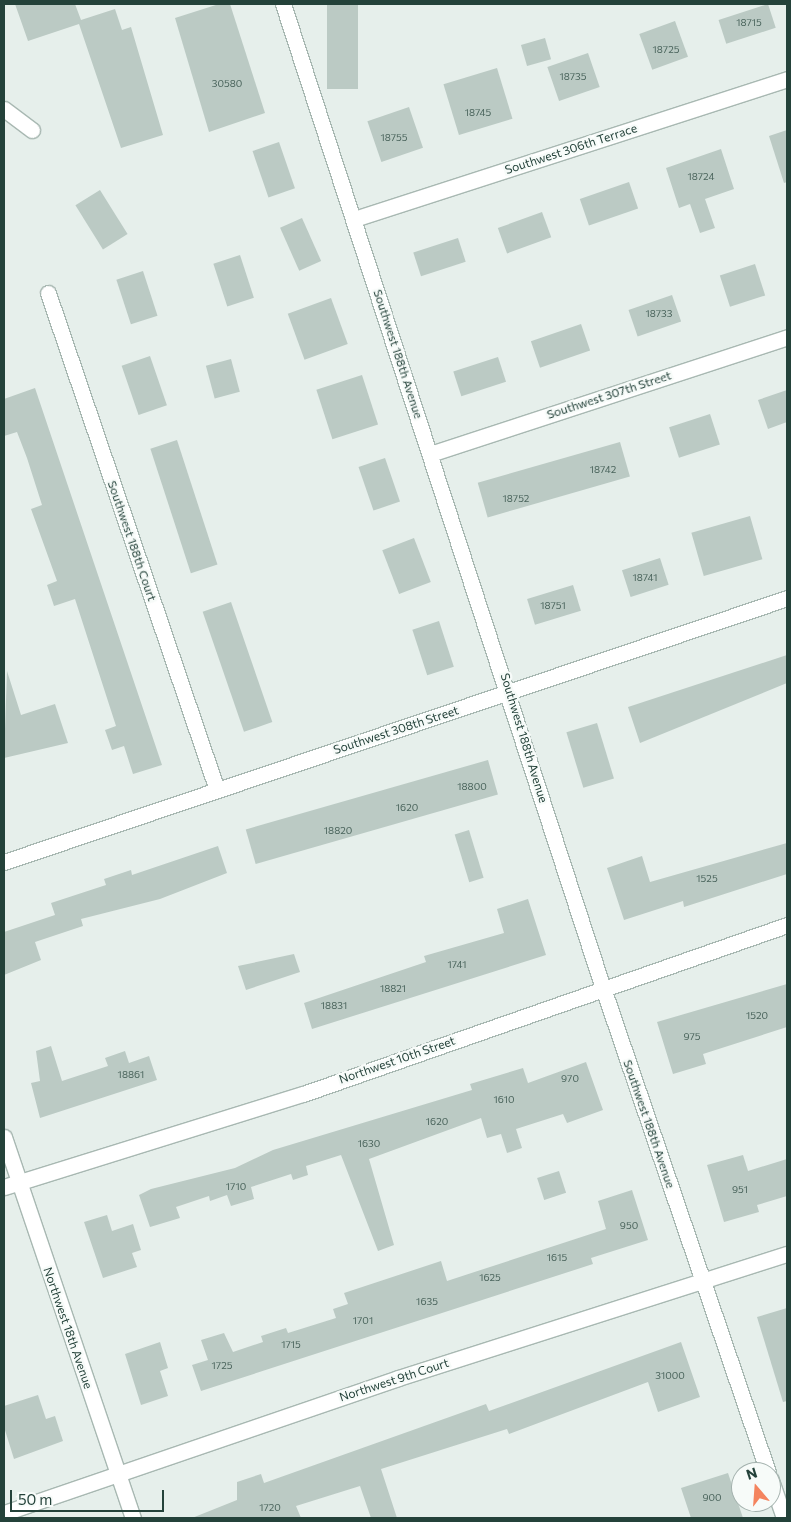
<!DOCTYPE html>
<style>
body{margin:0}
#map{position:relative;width:791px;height:1522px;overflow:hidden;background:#e6efeb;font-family:Commissioner,sans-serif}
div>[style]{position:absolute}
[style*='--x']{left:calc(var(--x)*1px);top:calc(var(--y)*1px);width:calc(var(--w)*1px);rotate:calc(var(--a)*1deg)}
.building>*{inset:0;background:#bbcac4;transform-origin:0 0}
.roads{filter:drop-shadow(1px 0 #a8b8b2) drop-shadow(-1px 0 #a8b8b2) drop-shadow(0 1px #a8b8b2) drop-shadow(0 -1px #a8b8b2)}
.street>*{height:15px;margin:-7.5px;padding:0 7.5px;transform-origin:7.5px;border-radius:7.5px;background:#fff}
span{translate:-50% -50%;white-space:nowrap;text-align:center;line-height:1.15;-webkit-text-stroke:4.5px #f7fbf9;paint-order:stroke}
.number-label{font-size:10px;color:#4a645c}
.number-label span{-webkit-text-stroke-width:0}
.street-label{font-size:12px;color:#24423a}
.frame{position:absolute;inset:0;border:5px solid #24423a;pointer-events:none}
.north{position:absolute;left:731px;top:1462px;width:50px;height:50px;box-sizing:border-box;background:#f7fbf9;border:1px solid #a3b1ad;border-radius:50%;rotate:342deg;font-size:14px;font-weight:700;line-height:20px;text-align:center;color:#24423a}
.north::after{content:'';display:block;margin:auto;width:18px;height:22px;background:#f4845f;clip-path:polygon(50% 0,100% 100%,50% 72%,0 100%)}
.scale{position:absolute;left:10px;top:1490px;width:154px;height:22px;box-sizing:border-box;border:2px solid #24423a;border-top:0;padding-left:6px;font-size:15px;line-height:18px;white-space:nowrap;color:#24423a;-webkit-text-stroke:4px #f7fbf9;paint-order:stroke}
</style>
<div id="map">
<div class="building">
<div style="clip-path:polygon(15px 4px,75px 4px,81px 20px,115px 9px,122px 30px,131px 27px,163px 135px,121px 148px,79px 24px,28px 41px)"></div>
<div style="clip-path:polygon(219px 4px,230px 4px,265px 113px,209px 132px,175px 18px)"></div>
<div style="left:327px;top:4px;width:31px;height:85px"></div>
<div style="left:768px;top:4px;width:25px;height:52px;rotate:72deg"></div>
<div style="left:675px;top:21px;width:38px;height:38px;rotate:70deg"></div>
<div style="left:545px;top:38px;width:22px;height:25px;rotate:74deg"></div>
<div style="left:588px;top:53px;width:36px;height:43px;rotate:71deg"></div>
<div style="left:497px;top:68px;width:53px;height:56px;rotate:73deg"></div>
<div style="left:409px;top:107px;width:43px;height:44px;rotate:71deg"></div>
<div style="clip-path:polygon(787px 130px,787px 182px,784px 183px,769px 136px)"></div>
<div style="left:279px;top:142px;width:49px;height:28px;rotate:71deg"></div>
<div style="clip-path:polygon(721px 149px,734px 189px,705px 199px,715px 228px,700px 233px,690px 204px,679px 208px,666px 168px)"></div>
<div style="left:629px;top:182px;width:28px;height:52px;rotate:71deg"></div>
<div style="left:100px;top:190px;width:52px;height:29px;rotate:58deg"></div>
<div style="left:542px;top:212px;width:27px;height:47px;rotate:70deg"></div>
<div style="left:302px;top:218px;width:47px;height:24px;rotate:66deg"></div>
<div style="left:458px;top:238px;width:25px;height:47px;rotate:72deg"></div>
<div style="left:240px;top:255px;width:45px;height:28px;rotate:72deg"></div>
<div style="left:755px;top:264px;width:33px;height:37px;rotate:72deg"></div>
<div style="left:143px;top:271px;width:47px;height:28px;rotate:72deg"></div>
<div style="left:672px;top:295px;width:28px;height:46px;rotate:71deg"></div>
<div style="left:331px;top:298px;width:49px;height:46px;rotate:70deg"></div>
<div style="left:581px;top:324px;width:28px;height:53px;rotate:71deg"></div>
<div style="left:150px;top:356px;width:52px;height:30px;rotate:71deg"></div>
<div style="left:498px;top:357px;width:26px;height:47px;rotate:72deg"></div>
<div style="left:231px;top:359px;width:34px;height:26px;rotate:75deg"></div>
<div style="left:362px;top:375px;width:52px;height:48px;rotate:72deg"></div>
<div style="clip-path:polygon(35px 388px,162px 765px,133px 774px,124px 746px,112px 750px,105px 730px,116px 726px,75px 599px,54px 606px,47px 585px,57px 581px,31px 509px,42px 505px,27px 458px,17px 432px,4px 436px,4px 399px)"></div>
<div style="clip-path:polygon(787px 390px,787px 422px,768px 429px,758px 400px)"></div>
<div style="left:710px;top:414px;width:32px;height:43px;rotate:72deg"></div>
<div style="left:177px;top:440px;width:131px;height:28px;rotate:72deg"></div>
<div style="left:620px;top:442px;width:36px;height:148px;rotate:74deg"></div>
<div style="left:385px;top:458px;width:46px;height:28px;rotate:71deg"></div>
<div style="left:750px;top:516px;width:45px;height:61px;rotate:74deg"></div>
<div style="left:414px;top:538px;width:47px;height:34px;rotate:69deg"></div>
<div style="left:660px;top:558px;width:28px;height:40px;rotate:72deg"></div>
<div style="left:573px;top:585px;width:27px;height:48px;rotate:73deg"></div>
<div style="left:231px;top:602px;width:127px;height:30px;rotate:71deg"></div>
<div style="left:439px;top:621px;width:48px;height:28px;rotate:72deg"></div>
<div style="clip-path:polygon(787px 655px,787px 683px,640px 743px,628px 707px)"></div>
<div style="clip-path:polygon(7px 671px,21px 715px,55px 704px,68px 743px,4px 758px)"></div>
<div style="left:597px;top:723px;width:58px;height:32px;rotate:73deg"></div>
<div style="left:488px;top:760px;width:36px;height:252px;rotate:74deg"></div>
<div style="left:469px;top:830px;width:50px;height:15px;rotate:73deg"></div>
<div style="clip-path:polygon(787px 843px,787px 874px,684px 907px,683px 901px,624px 920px,607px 868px,642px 856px,650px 882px)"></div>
<div style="clip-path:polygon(218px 846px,227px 873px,160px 899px,81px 919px,83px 926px,35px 942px,41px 960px,4px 975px,4px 932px,55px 915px,51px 903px,106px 885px,104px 879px,131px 870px,132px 875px)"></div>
<div style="clip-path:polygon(528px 899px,546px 955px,312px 1029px,304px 1003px,426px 962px,424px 956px,504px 933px,497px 909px)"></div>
<div style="clip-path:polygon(294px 954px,300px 972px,246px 990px,238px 966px)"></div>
<div style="clip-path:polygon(787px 984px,787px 1027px,703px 1054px,706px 1064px,673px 1074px,657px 1022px)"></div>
<div style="clip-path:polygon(51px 1046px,62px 1081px,108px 1066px,105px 1058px,125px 1051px,129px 1063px,149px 1056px,157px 1080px,40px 1118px,31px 1083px,40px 1081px,36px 1051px)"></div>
<div style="clip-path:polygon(586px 1062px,603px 1110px,567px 1123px,563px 1114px,516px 1129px,522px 1148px,507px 1153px,501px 1134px,487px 1138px,481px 1118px,369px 1159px,394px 1245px,378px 1251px,341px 1155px,306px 1166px,308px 1175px,293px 1180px,291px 1174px,251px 1187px,254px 1199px,231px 1206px,227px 1195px,210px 1201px,209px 1196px,176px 1207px,180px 1218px,150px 1227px,139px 1195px,151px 1189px,235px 1168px,273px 1150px,472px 1090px,470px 1084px,523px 1068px,528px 1083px)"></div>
<div style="clip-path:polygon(743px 1155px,748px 1171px,787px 1159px,787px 1196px,757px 1205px,759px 1212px,724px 1222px,707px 1165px)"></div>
<div style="left:559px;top:1171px;width:23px;height:23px;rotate:72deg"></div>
<div style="clip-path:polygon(632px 1190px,648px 1240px,591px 1258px,593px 1264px,201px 1391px,192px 1365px,208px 1360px,201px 1340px,224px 1333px,233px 1352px,263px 1342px,261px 1336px,286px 1328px,288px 1333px,336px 1318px,333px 1309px,348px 1304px,344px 1293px,441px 1261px,447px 1281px,606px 1229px,598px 1201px)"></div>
<div style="clip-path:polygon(107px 1215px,112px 1231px,133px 1224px,141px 1250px,132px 1253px,137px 1267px,103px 1278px,84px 1222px)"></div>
<div style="clip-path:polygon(787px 1308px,787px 1401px,783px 1402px,757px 1317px)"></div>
<div style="clip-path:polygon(160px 1342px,168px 1368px,160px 1371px,168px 1396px,141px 1405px,125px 1354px)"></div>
<div style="clip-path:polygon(681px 1342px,700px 1397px,658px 1412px,648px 1382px,509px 1434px,507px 1429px,381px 1469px,397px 1518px,371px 1518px,360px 1486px,296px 1506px,301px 1518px,192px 1518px,237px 1500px,237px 1482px,261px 1474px,264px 1483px,486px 1404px,489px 1411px)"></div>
<div style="clip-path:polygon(38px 1395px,46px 1419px,55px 1416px,63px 1441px,14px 1459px,4px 1427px,4px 1406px)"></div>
<div style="clip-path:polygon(728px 1473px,743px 1518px,691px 1518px,681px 1488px)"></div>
</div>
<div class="roads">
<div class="street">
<div style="--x:283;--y:4;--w:1035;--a:71.99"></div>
<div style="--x:603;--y:988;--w:511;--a:71.18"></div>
<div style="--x:4;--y:109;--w:35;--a:37"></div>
<div style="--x:354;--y:219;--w:455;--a:-17.9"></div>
<div style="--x:48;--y:293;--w:525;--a:71.22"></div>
<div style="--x:430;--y:454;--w:376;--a:-18.1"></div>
<div style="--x:4;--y:862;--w:826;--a:-18.63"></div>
<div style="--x:4;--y:1137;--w:402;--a:71.3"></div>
<div style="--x:4;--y:1187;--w:313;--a:-17.3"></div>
<div style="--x:303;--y:1094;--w:513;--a:-19.25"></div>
<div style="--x:771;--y:1480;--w:40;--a:71.1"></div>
<div style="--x:4;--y:1513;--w:416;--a:-18.9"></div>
<div style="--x:398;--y:1378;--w:408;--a:-17.7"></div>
</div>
</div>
<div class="number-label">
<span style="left:749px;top:23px">18715</span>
<span style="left:666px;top:50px">18725</span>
<span style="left:573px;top:77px">18735</span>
<span style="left:227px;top:84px">30580</span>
<span style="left:478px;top:113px">18745</span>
<span style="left:394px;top:138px">18755</span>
<span style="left:701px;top:177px">18724</span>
<span style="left:659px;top:314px">18733</span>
<span style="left:603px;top:470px">18742</span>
<span style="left:516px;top:499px">18752</span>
<span style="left:645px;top:578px">18741</span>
<span style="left:553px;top:606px">18751</span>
<span style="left:472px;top:787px">18800</span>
<span style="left:407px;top:808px">1620</span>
<span style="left:338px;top:831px">18820</span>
<span style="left:707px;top:879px">1525</span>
<span style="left:457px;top:965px">1741</span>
<span style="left:393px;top:989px">18821</span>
<span style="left:334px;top:1006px">18831</span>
<span style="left:757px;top:1016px">1520</span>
<span style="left:692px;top:1037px">975</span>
<span style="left:131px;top:1075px">18861</span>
<span style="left:570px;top:1079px">970</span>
<span style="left:504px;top:1100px">1610</span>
<span style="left:437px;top:1122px">1620</span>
<span style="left:369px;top:1144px">1630</span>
<span style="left:236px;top:1187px">1710</span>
<span style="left:740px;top:1190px">951</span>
<span style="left:629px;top:1226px">950</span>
<span style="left:557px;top:1258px">1615</span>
<span style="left:490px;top:1278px">1625</span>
<span style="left:427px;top:1302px">1635</span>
<span style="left:363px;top:1321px">1701</span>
<span style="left:291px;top:1345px">1715</span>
<span style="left:222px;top:1366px">1725</span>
<span style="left:670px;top:1376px">31000</span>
<span style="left:712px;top:1498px">900</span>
<span style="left:270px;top:1508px">1720</span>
</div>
<div class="street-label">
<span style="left:571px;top:149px;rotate:-18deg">Southwest 306th Terrace</span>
<span style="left:398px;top:354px;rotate:72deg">Southwest 188th Avenue</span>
<span style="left:609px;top:395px;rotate:-18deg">Southwest 307th Street</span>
<span style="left:132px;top:541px;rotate:71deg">Southwest 188th Court</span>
<span style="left:396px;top:730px;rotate:-18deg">Southwest 308th Street</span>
<span style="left:524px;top:738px;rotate:73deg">Southwest 188th Avenue</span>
<span style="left:397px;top:1060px;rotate:-19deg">Northwest 10th Street</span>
<span style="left:649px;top:1124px;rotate:71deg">Southwest 188th Avenue</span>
<span style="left:68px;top:1328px;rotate:71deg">Northwest 18th Avenue</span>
<span style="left:394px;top:1380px;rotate:-18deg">Northwest 9th Court</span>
</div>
<div class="frame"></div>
<div class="north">N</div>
<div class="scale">50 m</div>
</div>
